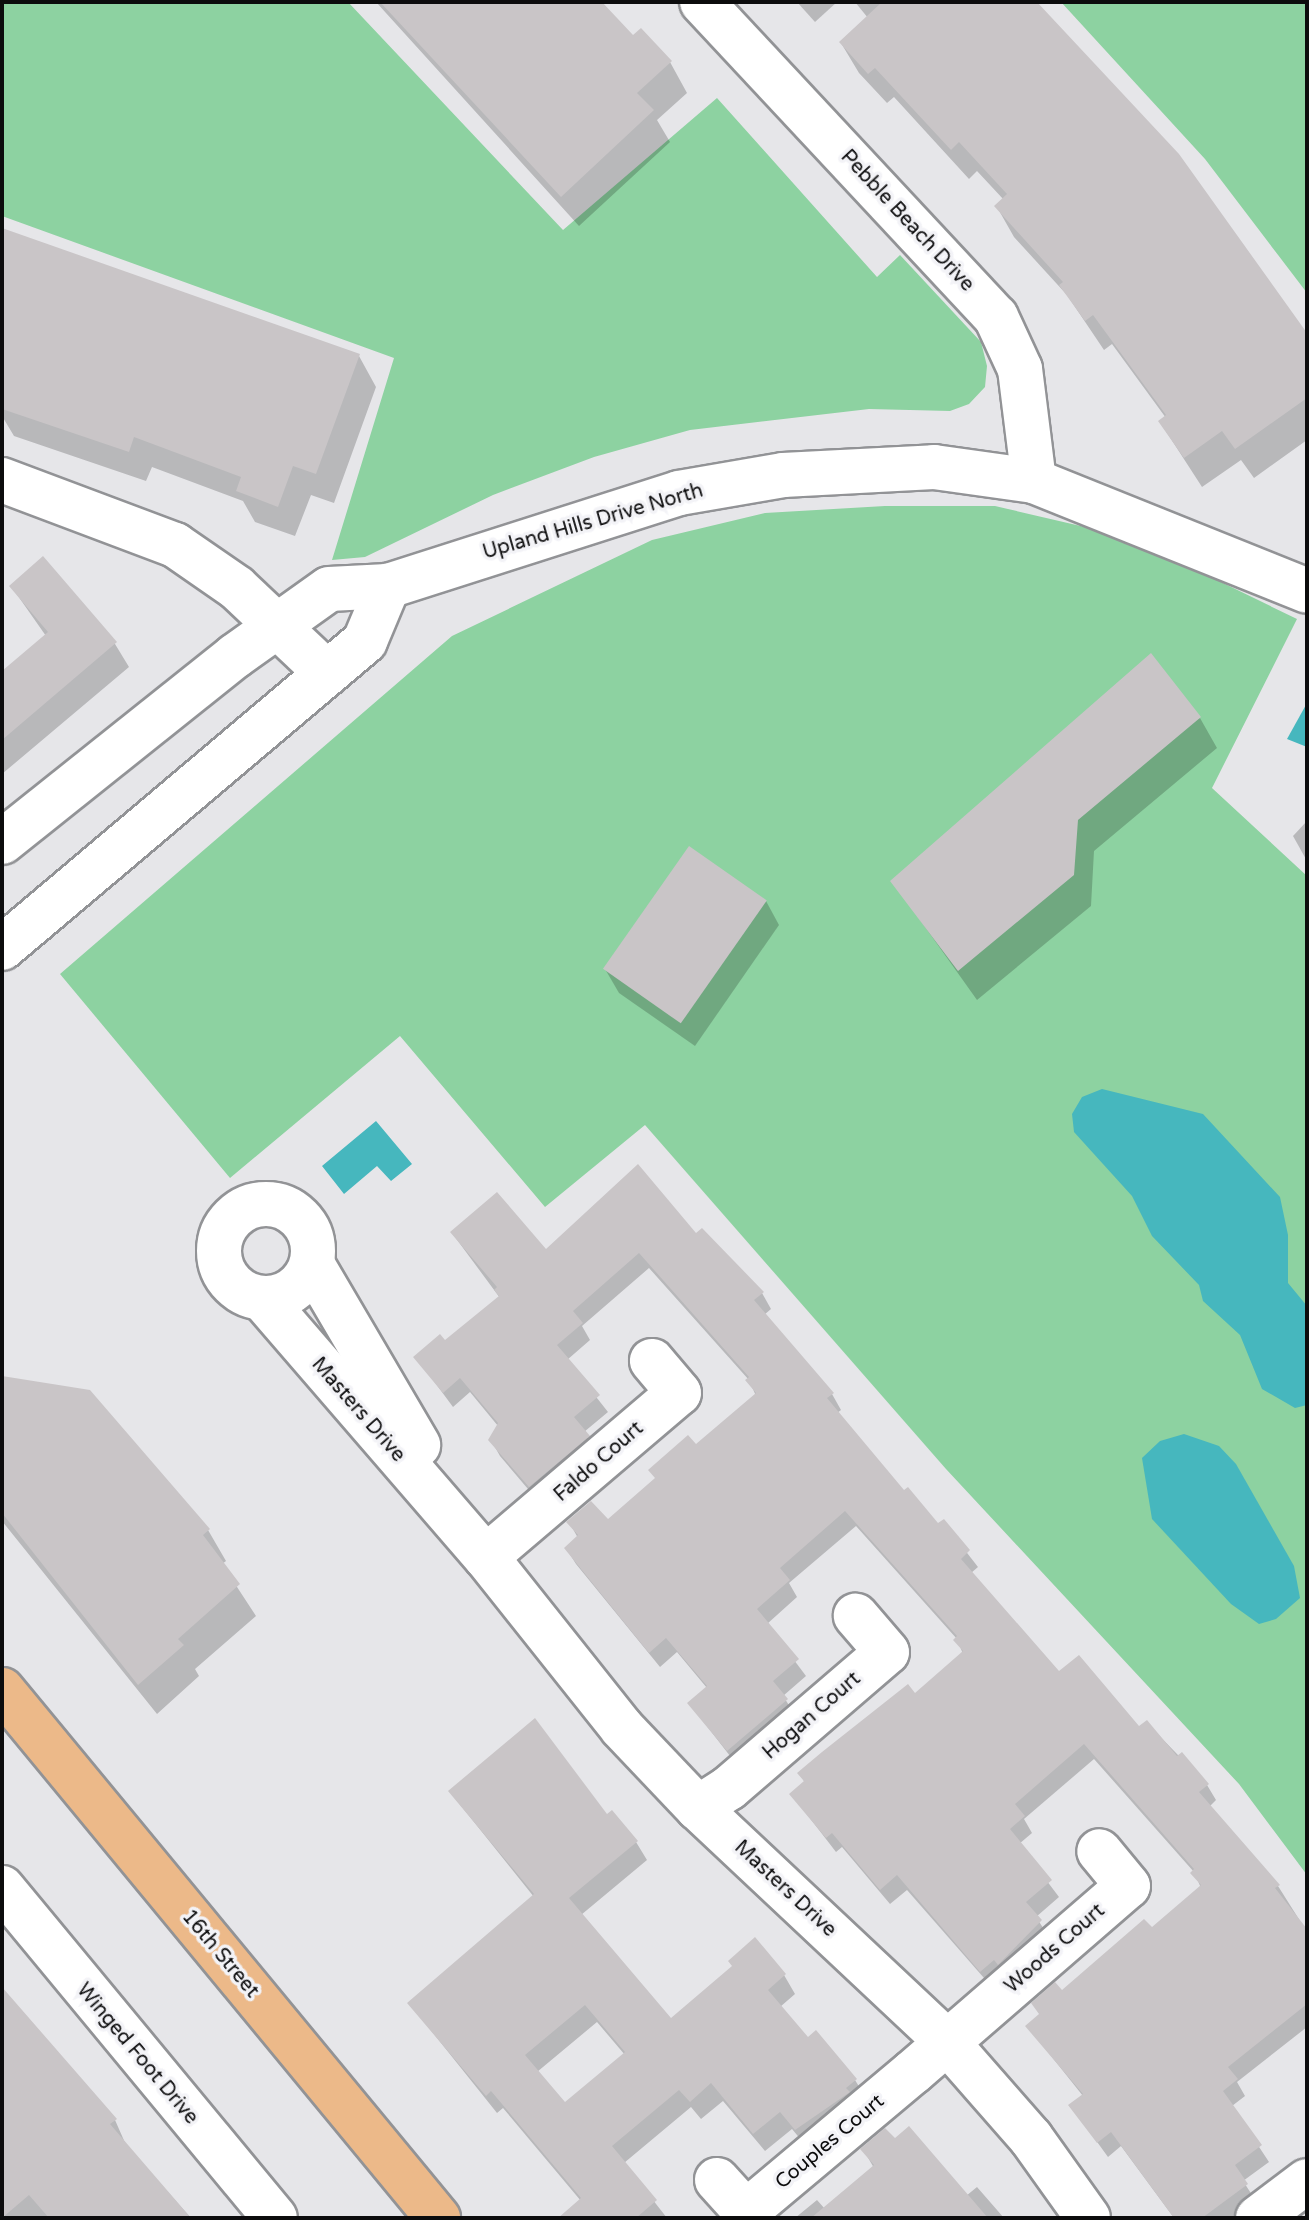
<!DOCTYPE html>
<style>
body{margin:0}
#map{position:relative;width:1309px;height:2220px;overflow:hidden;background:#e6e6e9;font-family:"Varela Round",sans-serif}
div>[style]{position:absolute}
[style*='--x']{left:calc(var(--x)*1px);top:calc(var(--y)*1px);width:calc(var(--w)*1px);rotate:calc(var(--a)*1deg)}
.green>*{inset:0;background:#8dd2a1}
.water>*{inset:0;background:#46b7be}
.shadow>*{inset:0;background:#0003}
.building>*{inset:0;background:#c9c5c7;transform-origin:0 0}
.roads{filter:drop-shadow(2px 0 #929396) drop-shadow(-2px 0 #929396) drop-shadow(0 2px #929396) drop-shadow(0 -2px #929396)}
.street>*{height:44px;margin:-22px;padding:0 22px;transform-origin:22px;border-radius:22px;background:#fff}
.street>.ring{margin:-22px;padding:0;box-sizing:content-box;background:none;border:44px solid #fff;border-radius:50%}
.primary>*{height:44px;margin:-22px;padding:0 22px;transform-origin:22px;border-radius:22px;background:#ecb989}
span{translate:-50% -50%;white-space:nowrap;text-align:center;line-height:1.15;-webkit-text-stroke:7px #f3f3f7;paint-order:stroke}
.street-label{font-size:20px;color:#0c0c0d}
.frame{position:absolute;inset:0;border:4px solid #0c0c0d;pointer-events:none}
</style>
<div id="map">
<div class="green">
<div style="clip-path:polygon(2px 2px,348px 2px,563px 230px,717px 98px,877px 277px,900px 255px,981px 342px,987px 366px,985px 387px,969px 404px,950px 411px,869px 409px,690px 430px,594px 457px,493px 495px,365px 557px,332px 560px,394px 358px,2px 216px)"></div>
<div style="clip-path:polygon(1061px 2px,1307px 2px,1307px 293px,1205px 159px)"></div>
<div style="clip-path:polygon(885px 506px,995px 506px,1128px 537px,1297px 619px,1212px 788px,1307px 876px,1307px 1875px,1239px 1784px,946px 1469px,645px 1125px,545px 1207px,400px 1036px,230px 1178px,60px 974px,452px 636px,652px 540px,765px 513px)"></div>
</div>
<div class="water">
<div style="clip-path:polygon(1307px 703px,1307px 747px,1287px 739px)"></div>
<div style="clip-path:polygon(1102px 1089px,1203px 1114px,1280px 1197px,1288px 1235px,1288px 1283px,1307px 1306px,1307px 1405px,1295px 1408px,1262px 1389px,1240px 1335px,1203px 1301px,1199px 1285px,1152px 1236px,1132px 1196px,1074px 1132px,1072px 1114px,1082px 1097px)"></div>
<div style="clip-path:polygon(376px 1121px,412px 1164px,391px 1181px,377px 1166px,344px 1194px,322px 1166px)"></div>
<div style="clip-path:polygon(1184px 1434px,1219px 1446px,1236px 1464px,1294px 1566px,1300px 1598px,1276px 1619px,1259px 1624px,1231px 1604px,1152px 1519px,1142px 1458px,1160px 1441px)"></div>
</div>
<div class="shadow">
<div style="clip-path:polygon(376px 2px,600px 2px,633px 38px,670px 62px,687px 93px,657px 120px,670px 142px,579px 226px)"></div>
<div style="clip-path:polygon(797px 2px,837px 2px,815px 22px)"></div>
<div style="clip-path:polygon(855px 2px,1036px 2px,1307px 336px,1307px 440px,1254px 478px,1241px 460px,1202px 487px,1160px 422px,1166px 418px,1112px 344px,1104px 350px,1067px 295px,1014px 237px,997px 207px,1004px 200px,977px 171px,969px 179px,894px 97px,887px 103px,859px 73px,841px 43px,868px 18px)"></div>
<div style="clip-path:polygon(2px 230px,359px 356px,376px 387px,334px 503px,311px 495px,295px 536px,255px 522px,243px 501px,152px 467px,146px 481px,14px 436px,2px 416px)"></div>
<div style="clip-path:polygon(11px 586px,115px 644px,129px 667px,2px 774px,2px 674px,46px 636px)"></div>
<div style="clip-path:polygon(1200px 718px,1217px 748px,1094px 851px,1091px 906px,977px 1000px,893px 882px)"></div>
<div style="clip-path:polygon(1307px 821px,1307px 861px,1293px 836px)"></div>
<div style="clip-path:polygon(766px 901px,779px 925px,695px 1046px,619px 993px,605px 969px)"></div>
<div style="clip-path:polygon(701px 1231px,762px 1293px,771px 1309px,764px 1315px,832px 1394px,841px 1410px,837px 1413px,904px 1493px,938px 1526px,943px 1522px,978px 1567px,971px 1573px,1059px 1674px,1139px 1729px,1146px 1722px,1207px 1785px,1216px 1800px,1209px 1807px,1278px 1886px,1307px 1932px,1307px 2027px,1237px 2082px,1245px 2096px,1232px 2106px,1269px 2162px,1243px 2181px,1256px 2201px,1232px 2218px,1174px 2218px,1121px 2146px,1108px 2157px,1071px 2106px,1083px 2096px,1028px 2027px,1061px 1992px,1152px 1930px,1201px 1888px,1194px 1872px,1094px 1759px,1024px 1819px,1032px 1833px,1019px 1844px,1059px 1897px,1036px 1917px,1049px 1937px,991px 1986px,907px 1890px,890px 1904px,842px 1847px,836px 1852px,792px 1795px,805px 1783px,800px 1774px,915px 1696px,963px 1654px,957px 1639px,856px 1526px,789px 1583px,797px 1597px,767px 1624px,806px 1676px,783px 1696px,796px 1716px,737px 1765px,689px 1703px,707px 1688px,677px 1652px,660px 1667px,576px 1564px,566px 1548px,578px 1538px,569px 1522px,608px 1522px,756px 1396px,749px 1380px,649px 1268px,582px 1326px,590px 1340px,567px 1360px,608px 1412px,584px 1432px,597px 1453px,539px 1502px,500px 1456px,491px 1440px,498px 1426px,470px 1392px,453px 1407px,416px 1357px,445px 1343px,500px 1298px,452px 1233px,546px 1252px,696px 1236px)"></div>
<div style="clip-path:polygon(2px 1377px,89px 1391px,208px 1530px,226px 1561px,222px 1564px,256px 1616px,195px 1669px,199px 1676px,157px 1714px,2px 1521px)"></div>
<div style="clip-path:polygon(evenodd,450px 1792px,606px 1817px,636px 1842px,647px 1860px,581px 1915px,671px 2021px,784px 1975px,795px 1994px,780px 2007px,808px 2040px,855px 2080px,866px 2098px,807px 2147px,792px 2129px,765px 2151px,723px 2101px,701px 2119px,691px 2107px,624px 2163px,667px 2218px,588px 2218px,581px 2201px,503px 2108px,497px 2113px,409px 2003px,534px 1897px,450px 1792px,597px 2022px,625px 2055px,565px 2105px,537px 2072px,597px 2022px)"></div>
<div style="clip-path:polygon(2px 1993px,115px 2120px,126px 2145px,191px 2218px,2px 2218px)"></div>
<div style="clip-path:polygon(863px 2149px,966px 2196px,977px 2187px,1004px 2218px,795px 2218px,817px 2200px,825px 2209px,874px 2168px)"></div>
</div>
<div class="building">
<div style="clip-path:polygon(380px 2px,602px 2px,633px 35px,641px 28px,672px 61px,637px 93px,654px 110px,561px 197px)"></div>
<div style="clip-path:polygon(882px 2px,1037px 2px,1179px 154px,1307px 333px,1307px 398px,1235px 449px,1222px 431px,1184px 458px,1158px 421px,1166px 415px,1093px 315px,1085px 321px,1059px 285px,1063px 282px,994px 206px,1007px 194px,959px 142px,951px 150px,875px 68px,868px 74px,839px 42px)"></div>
<div style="clip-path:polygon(2px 228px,360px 354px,316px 474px,293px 466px,278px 507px,236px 491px,241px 477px,134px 437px,129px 452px,2px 409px)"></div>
<div style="clip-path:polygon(43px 556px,117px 642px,2px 740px,2px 671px,48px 632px,9px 586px)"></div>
<div style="clip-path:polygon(1151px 653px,1201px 717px,1078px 820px,1074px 875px,958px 971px,890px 881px)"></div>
<div style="left:689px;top:846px;width:95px;height:150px;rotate:35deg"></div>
<div style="clip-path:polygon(638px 1164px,696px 1233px,702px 1228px,764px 1292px,754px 1300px,834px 1393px,827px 1398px,904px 1490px,908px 1487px,938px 1523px,944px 1519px,970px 1550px,961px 1559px,1059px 1671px,1079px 1655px,1139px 1726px,1147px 1720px,1177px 1756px,1182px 1752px,1209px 1784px,1199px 1792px,1280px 1885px,1275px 1888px,1307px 1929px,1307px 2004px,1228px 2067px,1238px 2079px,1223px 2091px,1262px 2145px,1235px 2165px,1248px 2184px,1202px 2218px,1174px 2218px,1111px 2132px,1097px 2143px,1068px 2105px,1083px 2094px,1025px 2026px,1039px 2014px,1031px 2003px,1055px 1982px,1062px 1990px,1144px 1919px,1152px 1927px,1201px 1885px,1190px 1873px,1194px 1869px,1084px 1744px,1015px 1804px,1025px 1816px,1010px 1829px,1052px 1880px,1026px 1902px,1042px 1920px,998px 1965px,994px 1960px,980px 1972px,897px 1875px,880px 1890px,832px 1833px,826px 1838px,789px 1794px,804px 1781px,797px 1773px,822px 1752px,908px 1684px,915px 1693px,963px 1651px,953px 1640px,957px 1636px,845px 1511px,780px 1568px,790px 1580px,757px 1609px,799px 1659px,773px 1681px,788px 1699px,727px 1751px,687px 1703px,707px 1686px,666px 1638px,649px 1653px,564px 1548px,578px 1535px,566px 1522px,591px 1501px,608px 1519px,655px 1478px,648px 1470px,688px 1435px,696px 1444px,756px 1393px,745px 1380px,749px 1377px,639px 1253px,573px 1311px,583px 1323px,557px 1345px,600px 1395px,574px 1417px,590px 1436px,529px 1487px,488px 1440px,498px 1423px,460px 1378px,443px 1393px,413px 1357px,440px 1334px,445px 1340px,499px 1296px,494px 1290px,497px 1287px,450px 1232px,497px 1192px,546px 1249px)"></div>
<div style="clip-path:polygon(2px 1376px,90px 1390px,210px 1529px,203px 1535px,240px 1584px,178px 1639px,184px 1645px,138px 1685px,2px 1513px)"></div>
<div style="clip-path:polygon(evenodd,535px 1718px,607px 1814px,612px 1810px,638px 1841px,569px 1898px,671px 2018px,732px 1966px,728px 1961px,755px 1937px,786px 1974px,768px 1990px,808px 2037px,816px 2030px,857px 2079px,846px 2088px,850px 2092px,795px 2130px,780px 2112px,753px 2134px,711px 2083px,690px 2102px,679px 2090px,612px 2146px,657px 2200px,636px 2218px,558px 2218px,581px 2198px,491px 2091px,486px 2096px,407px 2003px,534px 1894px,448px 1791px,535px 1718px,585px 2005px,625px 2052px,565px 2102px,525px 2055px,585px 2005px)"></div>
<div style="clip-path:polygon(2px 1987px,117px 2119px,110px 2124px,191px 2218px,49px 2218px,29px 2195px,2px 2218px)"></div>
<div style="clip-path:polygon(909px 2126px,988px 2218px,811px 2218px,874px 2165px,860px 2149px,885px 2128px,895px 2138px)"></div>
</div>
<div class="roads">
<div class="street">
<div style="--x:702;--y:2;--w:431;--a:47"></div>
<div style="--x:996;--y:317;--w:57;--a:65.2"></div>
<div style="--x:1020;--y:369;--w:113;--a:82.9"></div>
<div style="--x:2;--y:480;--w:185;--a:20.6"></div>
<div style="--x:175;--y:545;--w:75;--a:34.7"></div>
<div style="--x:237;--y:588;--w:124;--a:43.4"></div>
<div style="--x:2;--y:842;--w:298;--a:-38.6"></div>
<div style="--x:235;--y:656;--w:115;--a:-35.5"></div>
<div style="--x:329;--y:589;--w:59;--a:-2.9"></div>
<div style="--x:388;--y:586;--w:305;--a:-17.7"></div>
<div style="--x:679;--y:493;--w:106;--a:-9.8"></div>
<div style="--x:783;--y:475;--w:151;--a:-3"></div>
<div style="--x:934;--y:467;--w:101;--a:8"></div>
<div style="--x:1034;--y:481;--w:294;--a:21.9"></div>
<div style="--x:2;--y:948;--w:475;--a:-40.2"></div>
<div style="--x:365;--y:641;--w:60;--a:-67.3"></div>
<div class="ring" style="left:219px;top:1204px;width:50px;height:50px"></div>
<div style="--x:312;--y:1264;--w:210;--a:59.6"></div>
<div style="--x:263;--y:1299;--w:341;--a:49.2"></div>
<div style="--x:486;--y:1557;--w:218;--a:51.5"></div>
<div style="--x:622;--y:1728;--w:110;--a:46.5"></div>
<div style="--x:698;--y:1808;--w:340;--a:43.2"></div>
<div style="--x:946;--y:2041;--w:129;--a:48.8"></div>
<div style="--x:1031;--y:2138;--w:98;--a:54.5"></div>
<div style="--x:486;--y:1557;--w:253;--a:-40.4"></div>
<div style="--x:679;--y:1393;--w:42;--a:-130.2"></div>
<div style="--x:698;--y:1808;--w:37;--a:-33"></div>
<div style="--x:729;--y:1788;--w:208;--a:-40.7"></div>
<div style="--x:887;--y:1652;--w:48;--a:-130.7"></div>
<div style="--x:2;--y:1888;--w:428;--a:50.4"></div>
<div style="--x:717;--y:2180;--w:43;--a:47.8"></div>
<div style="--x:746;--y:2212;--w:218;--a:-40"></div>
<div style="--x:913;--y:2072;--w:284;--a:-40.9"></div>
<div style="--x:1128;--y:1886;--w:45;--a:-129.6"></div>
<div style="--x:1258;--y:2218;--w:61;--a:-37.1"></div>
</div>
<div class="primary">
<div style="--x:2;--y:1690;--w:685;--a:50.45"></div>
</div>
</div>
<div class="street-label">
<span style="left:907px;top:221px;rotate:47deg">Pebble Beach Drive</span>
<span style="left:593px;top:522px;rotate:-16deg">Upland Hills Drive North</span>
<span style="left:358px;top:1410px;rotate:49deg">Masters Drive</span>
<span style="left:599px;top:1462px;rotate:-41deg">Faldo Court</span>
<span style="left:812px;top:1716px;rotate:-41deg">Hogan Court</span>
<span style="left:785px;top:1889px;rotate:43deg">Masters Drive</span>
<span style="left:1055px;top:1949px;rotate:-41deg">Woods Court</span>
<span style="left:220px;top:1954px;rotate:50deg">16th Street</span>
<span style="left:137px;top:2054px;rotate:50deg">Winged Foot Drive</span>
<span style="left:830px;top:2142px;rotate:-40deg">Couples Court</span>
</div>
<div class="frame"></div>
</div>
